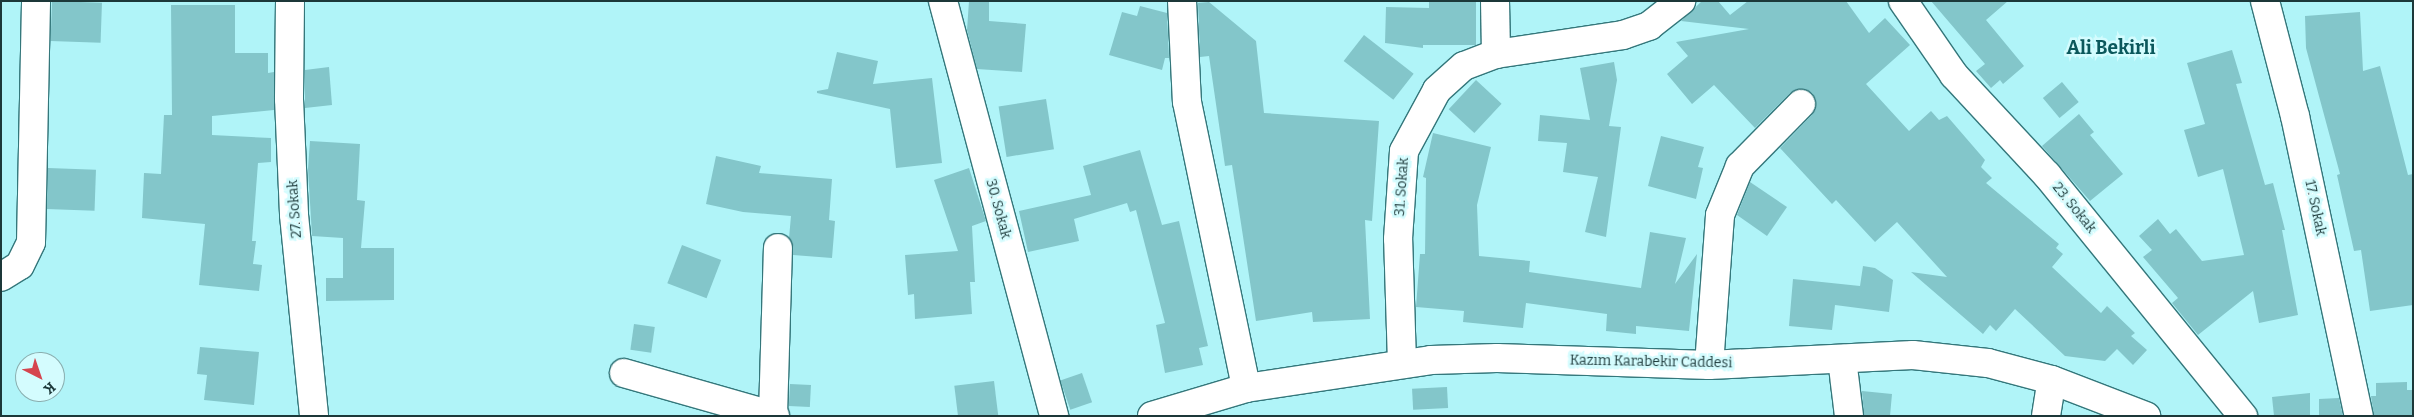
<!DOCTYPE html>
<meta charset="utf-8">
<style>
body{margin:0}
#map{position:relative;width:2414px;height:417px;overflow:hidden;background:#b0f4f8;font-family:Bitter,serif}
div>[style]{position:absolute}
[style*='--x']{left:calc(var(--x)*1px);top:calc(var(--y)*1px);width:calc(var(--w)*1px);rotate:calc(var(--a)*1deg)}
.building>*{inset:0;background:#83c6ca;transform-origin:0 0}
.roads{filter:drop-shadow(1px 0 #34777b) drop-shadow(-1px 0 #34777b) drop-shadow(0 1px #34777b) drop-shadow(0 -1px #34777b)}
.street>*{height:28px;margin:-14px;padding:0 14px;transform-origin:14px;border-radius:14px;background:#fff}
span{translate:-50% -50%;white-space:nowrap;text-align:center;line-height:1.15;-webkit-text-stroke:5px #d4fcfe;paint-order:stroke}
.street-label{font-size:14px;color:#1c3839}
.district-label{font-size:19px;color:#0b585c;font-weight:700}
.frame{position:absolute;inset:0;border:2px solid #1c3839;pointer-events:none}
.north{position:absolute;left:15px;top:352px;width:50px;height:50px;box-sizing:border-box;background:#d4fcfe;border:1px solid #8aaeaf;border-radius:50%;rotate:139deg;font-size:14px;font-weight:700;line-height:20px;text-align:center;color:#1c3839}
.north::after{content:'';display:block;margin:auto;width:18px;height:22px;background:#d5454f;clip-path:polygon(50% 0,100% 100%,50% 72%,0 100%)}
</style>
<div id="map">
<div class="building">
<div style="left:52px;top:1px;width:50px;height:40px;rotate:2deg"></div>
<div style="clip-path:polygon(969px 1px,989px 1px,989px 21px,1026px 24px,1022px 72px,977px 69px,967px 30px)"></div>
<div style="clip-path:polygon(1429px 1px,1476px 1px,1476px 45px,1423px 45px,1423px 48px,1385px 43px,1386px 7px,1429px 8px)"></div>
<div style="clip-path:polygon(1702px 1px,1718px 1px,1730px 15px,1748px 1px,1846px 1px,1869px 33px,1885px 18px,1910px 45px,1866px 84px,1909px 131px,1931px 111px,1939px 120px,1947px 116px,1985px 160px,1981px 167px,1992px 178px,1986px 183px,2059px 244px,2056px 248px,2063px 254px,2052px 267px,2101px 313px,2107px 306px,2135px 333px,2131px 336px,2147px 350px,2133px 365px,2117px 349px,2105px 361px,2065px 356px,2015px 309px,1996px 331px,1990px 325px,1983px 334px,1911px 272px,1947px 277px,1897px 222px,1875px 242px,1836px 200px,1832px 204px,1780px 148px,1812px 115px,1816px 100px,1812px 93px,1804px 89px,1790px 93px,1755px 128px,1714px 85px,1692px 104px,1667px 74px,1688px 56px,1676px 42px,1749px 29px,1681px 21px)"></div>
<div style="clip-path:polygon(1931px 1px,2008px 1px,1986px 20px,2024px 66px,2003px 84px,2000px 80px,1991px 88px,1976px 71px,1985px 64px)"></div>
<div style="clip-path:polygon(1209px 2px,1256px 41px,1264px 113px,1379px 121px,1372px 221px,1365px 220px,1370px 319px,1313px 322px,1312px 312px,1256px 321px,1232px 165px,1225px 166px,1209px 56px,1200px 57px,1198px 3px)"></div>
<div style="clip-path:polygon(171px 5px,235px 5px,235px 53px,268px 53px,268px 73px,274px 72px,274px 110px,212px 116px,212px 135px,271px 138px,271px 162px,258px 163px,252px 241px,256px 241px,253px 264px,262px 265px,259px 291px,199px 285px,205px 224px,142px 218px,144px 173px,161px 174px,164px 115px,172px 115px)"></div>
<div style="clip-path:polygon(1140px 6px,1167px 13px,1169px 58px,1165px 58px,1162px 70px,1109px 55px,1122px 12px,1137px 16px)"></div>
<div style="clip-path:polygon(2360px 12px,2363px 71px,2380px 66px,2408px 175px,2413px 174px,2413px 305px,2370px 311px,2361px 250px,2354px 251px,2337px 175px,2340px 174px,2306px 48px,2305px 16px)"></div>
<div style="left:1364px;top:35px;width:63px;height:33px;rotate:38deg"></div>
<div style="clip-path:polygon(2232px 50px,2242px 83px,2236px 84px,2265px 185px,2273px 183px,2285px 230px,2282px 230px,2298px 315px,2259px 323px,2253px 291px,2198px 335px,2172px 303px,2178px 298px,2143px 257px,2152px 250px,2139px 236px,2158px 219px,2170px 234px,2176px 229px,2202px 261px,2244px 255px,2223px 169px,2198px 177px,2184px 130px,2205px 124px,2187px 63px)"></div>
<div style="clip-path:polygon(837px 52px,878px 61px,873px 84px,932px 78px,942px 163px,896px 168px,890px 109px,817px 93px,817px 91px,828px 89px)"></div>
<div style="clip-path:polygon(1614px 62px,1617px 80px,1609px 126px,1621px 127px,1606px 237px,1585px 232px,1598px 177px,1563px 172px,1567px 143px,1538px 141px,1540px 115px,1590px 120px,1580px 68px)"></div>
<div style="clip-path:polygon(329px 67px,332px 105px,305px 108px,305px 70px)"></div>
<div style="left:1476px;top:80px;width:35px;height:40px;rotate:43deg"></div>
<div style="left:2062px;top:82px;width:26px;height:25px;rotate:50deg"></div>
<div style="left:1046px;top:99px;width:51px;height:48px;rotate:81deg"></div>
<div style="clip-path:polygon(2079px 114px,2094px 132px,2090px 135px,2123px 174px,2090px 201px,2042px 146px)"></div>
<div style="clip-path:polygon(1433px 133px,1491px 147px,1477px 205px,1479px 256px,1530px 261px,1529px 272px,1641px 288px,1650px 232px,1686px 238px,1675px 284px,1697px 254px,1689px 331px,1636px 326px,1636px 334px,1606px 331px,1607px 314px,1526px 303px,1523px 328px,1463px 322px,1464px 311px,1416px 307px,1420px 254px,1425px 254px,1426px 178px,1423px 177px)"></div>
<div style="clip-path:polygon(1661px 136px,1704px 147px,1698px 167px,1703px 168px,1696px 199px,1648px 186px)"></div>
<div style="clip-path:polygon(310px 141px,360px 144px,357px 200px,365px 201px,361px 248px,394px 248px,394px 300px,326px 301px,326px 278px,343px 278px,343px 238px,312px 236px,308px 169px)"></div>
<div style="clip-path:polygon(1140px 150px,1162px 225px,1179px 221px,1208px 346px,1199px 348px,1203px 365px,1165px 373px,1156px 325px,1165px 323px,1136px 210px,1130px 212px,1127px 203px,1074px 219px,1079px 241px,1028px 252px,1019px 211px,1091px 195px,1083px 166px)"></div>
<div style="clip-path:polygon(716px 156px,761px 166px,759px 173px,832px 179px,829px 220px,835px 221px,832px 258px,793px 255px,789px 238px,791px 216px,743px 212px,706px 204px)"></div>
<div style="left:48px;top:168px;width:48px;height:41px;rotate:2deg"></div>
<div style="clip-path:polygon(969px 168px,986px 221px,972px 226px,975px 282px,970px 282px,972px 314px,915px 319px,914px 294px,908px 295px,905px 255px,958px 251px,934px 180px)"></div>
<div style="clip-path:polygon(1750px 182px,1787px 207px,1767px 236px,1737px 215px)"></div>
<div style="left:682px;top:245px;width:42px;height:41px;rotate:21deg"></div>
<div style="clip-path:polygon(1863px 266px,1875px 268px,1893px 280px,1889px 312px,1835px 305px,1832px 330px,1789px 326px,1793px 279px,1860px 286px)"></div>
<div style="left:634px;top:324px;width:21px;height:26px;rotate:8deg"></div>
<div style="clip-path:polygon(200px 347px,259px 352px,254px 405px,204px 400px,207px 375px,197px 374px)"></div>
<div style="left:1082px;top:373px;width:31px;height:23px;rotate:71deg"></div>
<div style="left:994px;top:381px;width:35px;height:40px;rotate:83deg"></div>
<div style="clip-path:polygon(2407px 382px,2407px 390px,2413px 390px,2413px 416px,2374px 416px,2371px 396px,2376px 396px,2376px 383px)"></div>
<div style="left:790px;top:384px;width:21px;height:22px;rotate:3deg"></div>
<div style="left:1447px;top:387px;width:21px;height:35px;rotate:87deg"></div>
<div style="clip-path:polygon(1862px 391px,1892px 394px,1890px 416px,1864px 416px)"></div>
<div style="clip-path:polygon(2310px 393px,2310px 416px,2274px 416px,2272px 397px)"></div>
<div style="clip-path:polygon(2339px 398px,2343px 416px,2319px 416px,2319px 399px)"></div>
</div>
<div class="roads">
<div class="street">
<div style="--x:290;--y:1;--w:98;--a:90.6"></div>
<div style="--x:289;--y:99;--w:116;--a:87.5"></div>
<div style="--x:294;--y:215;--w:202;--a:84.3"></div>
<div style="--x:943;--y:1;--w:430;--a:75"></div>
<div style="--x:1182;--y:1;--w:101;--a:87.2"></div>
<div style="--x:1187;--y:102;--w:292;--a:78.3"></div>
<div style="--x:1495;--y:1;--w:53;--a:88.9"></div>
<div style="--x:1903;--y:1;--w:90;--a:55.4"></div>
<div style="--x:1954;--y:75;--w:137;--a:47.1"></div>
<div style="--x:2047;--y:175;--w:311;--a:50.9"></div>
<div style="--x:2265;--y:1;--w:119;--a:75.4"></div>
<div style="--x:2295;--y:116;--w:307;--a:78"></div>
<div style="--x:1;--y:277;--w:22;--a:-32"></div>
<div style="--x:20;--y:265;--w:25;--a:-64"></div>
<div style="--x:31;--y:242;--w:241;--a:-88.8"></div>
<div style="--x:1842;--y:359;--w:57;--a:83"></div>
<div style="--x:1402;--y:363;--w:124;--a:-91.8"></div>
<div style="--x:1398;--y:239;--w:88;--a:-86.1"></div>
<div style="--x:1404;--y:151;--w:69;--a:-61.6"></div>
<div style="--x:1437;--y:90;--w:36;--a:-42"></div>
<div style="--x:1464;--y:66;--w:34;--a:-21"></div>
<div style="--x:1496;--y:54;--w:128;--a:-8.5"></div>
<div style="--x:1623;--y:35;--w:28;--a:-19"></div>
<div style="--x:1649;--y:26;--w:41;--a:-38"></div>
<div style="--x:1709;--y:365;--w:150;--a:-85.8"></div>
<div style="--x:1720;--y:215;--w:53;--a:-67.8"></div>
<div style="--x:1740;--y:166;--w:87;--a:-45.5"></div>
<div style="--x:624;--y:373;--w:157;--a:15.9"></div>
<div style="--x:773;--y:415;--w:167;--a:-88.3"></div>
<div style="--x:1152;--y:416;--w:98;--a:-16.6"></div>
<div style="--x:1246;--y:388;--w:187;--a:-8.6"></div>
<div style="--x:1431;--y:360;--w:66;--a:-1.7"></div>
<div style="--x:1497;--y:358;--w:212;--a:1.9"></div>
<div style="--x:1709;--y:365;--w:204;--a:-2.8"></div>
<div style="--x:1913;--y:355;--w:75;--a:6.1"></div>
<div style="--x:1988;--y:363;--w:66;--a:14.9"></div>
<div style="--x:2052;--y:380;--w:101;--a:21"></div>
<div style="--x:2046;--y:416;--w:36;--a:-81"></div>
</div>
</div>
<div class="street-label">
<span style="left:1402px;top:187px;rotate:-86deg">31. Sokak</span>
<span style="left:2074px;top:208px;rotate:51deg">23. Sokak</span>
<span style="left:2315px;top:208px;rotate:78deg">17. Sokak</span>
<span style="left:295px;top:209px;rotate:-94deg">27. Sokak</span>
<span style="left:998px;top:209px;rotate:75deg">30. Sokak</span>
<span style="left:1651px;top:362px;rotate:1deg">Kazım Karabekir Caddesi</span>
</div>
<div class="district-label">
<span style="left:2111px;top:48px">Ali Bekirli</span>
</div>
<div class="frame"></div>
<div class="north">K</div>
</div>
